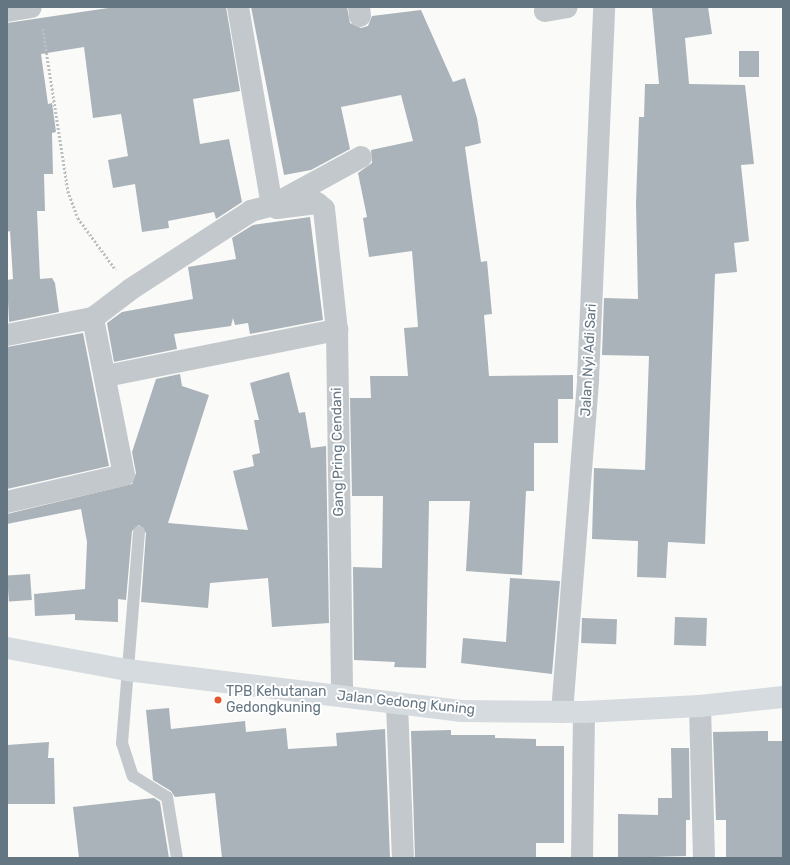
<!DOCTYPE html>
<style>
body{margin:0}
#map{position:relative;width:790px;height:865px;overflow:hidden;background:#fafaf8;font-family:Rubik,sans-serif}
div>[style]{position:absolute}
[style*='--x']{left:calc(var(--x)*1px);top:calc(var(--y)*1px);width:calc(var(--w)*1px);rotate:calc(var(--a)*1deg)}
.building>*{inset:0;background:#aab3b9;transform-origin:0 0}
.path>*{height:2.5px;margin-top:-1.25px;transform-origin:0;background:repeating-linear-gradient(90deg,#bbbfc2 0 2px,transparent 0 4px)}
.lane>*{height:12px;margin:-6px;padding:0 6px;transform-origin:6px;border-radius:6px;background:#c3c8cc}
.street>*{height:22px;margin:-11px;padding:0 11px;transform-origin:11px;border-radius:11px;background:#c3c8cc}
.primary>*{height:22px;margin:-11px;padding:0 11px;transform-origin:11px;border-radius:11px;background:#d6dbdf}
.dots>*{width:11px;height:11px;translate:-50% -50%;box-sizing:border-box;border:2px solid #fff;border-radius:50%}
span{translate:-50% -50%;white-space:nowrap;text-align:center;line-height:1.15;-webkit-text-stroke:4px #fff;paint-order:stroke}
.street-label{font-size:14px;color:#657683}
.poi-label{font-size:14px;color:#657683}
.left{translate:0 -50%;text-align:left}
.frame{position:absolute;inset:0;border:8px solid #657683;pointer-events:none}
</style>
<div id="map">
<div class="building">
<div style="clip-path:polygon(115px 7px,226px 7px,240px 91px,193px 99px,200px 144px,229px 139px,242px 202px,216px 219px,214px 212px,168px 221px,169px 228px,142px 232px,135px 184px,113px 188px,108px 160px,128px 156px,121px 114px,93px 118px,84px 47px,41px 54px,48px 104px,52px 103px,56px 132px,52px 133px,53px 174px,44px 174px,45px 211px,37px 211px,40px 279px,52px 278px,55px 283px,59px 312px,9px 322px,7px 280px,13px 279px,10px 231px,7px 232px,7px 23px)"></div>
<div style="clip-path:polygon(251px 7px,347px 7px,350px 23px,361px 28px,368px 26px,372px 16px,421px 10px,453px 82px,465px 78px,477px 118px,481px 143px,465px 147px,481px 262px,487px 261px,492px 314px,484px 315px,489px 376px,573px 375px,573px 399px,558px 399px,558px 443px,534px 443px,534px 491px,526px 491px,522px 575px,466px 571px,470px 501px,429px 501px,426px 668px,394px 667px,395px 662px,354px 660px,353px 567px,382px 568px,383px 496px,352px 496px,350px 398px,371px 398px,370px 376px,408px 376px,404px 328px,418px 327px,412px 251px,369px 257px,363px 218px,367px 217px,358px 173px,372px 163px,371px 150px,413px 141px,401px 95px,341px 107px,350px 149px,311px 170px,284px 175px)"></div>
<div style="clip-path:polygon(708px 7px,712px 34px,685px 38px,689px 84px,745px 85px,754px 164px,741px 165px,749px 241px,734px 243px,737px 272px,715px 274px,705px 544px,668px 542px,666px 578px,637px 577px,638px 541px,592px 539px,594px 468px,645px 470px,649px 356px,602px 355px,604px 298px,638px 299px,636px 203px,639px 117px,644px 117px,645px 84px,659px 84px,652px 8px)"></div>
<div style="left:739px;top:51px;width:20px;height:26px"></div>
<div style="clip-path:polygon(310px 217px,323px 320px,250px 334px,248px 323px,235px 325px,233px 318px,231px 326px,174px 334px,177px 349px,114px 362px,107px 323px,122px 312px,193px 299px,188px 267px,236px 259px,232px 238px,253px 225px)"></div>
<div style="clip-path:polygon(83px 333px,109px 466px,7px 489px,7px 347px)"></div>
<div style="clip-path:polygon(289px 372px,299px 413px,305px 412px,311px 448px,326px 446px,329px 623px,272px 627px,268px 578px,210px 583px,208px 608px,141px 602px,146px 533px,139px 525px,132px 531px,126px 600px,118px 599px,118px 622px,75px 620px,75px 614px,35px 616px,34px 594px,85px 589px,87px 542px,81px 509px,7px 524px,7px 514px,132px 484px,136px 473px,132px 452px,156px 379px,180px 374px,182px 386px,209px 395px,168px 523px,248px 530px,233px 471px,254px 466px,252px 455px,260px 453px,254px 420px,259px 420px,250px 383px)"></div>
<div style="left:30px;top:574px;width:26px;height:23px;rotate:86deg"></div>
<div style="clip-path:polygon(510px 578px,560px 581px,552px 674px,461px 663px,463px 638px,506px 642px)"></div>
<div style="left:675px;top:617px;width:32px;height:28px;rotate:2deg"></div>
<div style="left:582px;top:618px;width:35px;height:25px;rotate:2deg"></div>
<div style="clip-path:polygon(169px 708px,171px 729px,245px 721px,246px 732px,286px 728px,288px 749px,337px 746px,336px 733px,385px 729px,390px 858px,222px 858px,215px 793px,175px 797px,171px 791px,153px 780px,146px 710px)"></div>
<div style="clip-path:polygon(451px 730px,451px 735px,495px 735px,495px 738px,536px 739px,536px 746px,564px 746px,564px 843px,536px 843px,536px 858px,415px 858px,411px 731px)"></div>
<div style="clip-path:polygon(768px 731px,768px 741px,783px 741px,783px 858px,726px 858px,726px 820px,716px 820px,713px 732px)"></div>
<div style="clip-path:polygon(49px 742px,48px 758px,54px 758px,55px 804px,7px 804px,7px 745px)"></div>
<div style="clip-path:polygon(671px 748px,689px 748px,690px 820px,686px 820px,686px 856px,618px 858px,618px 814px,658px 815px,658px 798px,672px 798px)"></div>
<div style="clip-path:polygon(154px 798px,160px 802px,169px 858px,79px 858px,73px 807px)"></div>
</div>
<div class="path">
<div style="--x:43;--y:29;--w:164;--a:81.2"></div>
<div style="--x:68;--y:191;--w:29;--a:70"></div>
<div style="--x:78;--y:218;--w:64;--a:53.8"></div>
</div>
<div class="lane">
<div style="--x:139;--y:532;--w:212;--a:94.6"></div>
<div style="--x:122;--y:743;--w:35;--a:72"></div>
<div style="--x:133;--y:776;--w:40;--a:32"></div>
<div style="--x:167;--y:797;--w:62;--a:80.7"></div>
</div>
<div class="street">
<div style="--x:238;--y:7;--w:196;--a:80.3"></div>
<div style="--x:271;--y:200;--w:10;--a:53"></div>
<div style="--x:277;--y:208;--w:40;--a:-7.1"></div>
<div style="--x:317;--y:203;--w:9;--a:41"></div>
<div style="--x:324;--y:209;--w:122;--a:83.9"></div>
<div style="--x:337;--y:330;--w:366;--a:89.2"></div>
<div style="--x:359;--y:7;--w:9;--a:84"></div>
<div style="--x:7;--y:11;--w:24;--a:-9"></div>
<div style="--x:545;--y:11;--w:22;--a:-10"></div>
<div style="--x:7;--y:335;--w:88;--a:-11.2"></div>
<div style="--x:106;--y:376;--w:236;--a:-11.3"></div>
<div style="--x:7;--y:502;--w:120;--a:-13"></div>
<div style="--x:124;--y:475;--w:160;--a:-101.2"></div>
<div style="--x:93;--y:318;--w:48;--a:-37.3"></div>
<div style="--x:131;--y:289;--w:143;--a:-33"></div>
<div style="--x:251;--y:211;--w:23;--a:-15"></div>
<div style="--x:273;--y:205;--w:100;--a:-28.6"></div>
<div style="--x:397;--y:704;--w:154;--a:87.8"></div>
<div style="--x:700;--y:706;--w:152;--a:88.5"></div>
<div style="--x:562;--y:712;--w:334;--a:-85.5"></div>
<div style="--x:588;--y:379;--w:372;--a:-87.5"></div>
<div style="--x:582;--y:858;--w:146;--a:-89.2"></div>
</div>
<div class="primary">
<div style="--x:7;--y:648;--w:122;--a:10.4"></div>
<div style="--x:127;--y:670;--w:336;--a:7"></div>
<div style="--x:460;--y:711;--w:124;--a:0.5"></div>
<div style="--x:584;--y:712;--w:116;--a:-3"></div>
<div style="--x:700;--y:706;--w:83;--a:-6.2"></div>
</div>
<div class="dots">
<div style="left:218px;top:700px;background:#e4572e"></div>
</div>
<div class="street-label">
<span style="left:589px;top:360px;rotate:-87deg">Jalan Nyi Adi Sari</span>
<span style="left:338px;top:452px;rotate:-91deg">Gang Pring Cendani</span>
<span style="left:406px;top:703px;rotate:6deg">Jalan Gedong Kuning</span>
</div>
<div class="poi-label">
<span class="left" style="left:226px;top:700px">TPB Kehutanan<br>Gedongkuning</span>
</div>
<div class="frame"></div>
</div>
